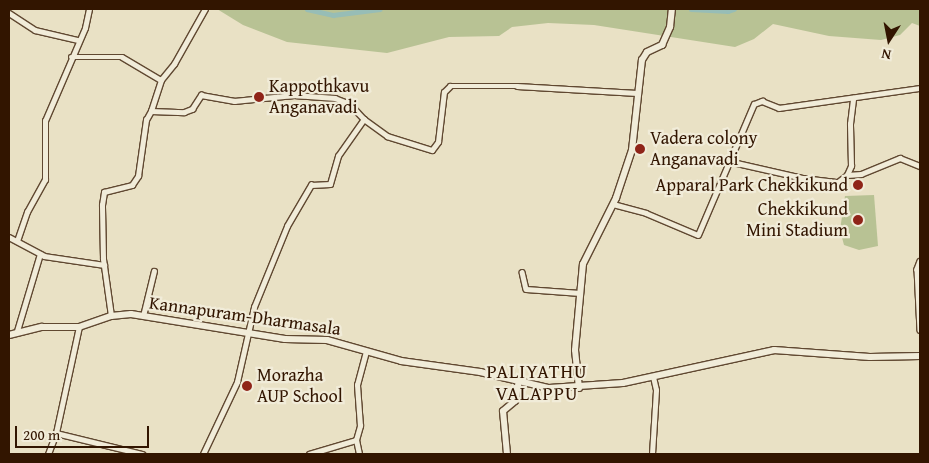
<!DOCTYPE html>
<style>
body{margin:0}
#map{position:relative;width:929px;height:463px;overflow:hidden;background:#e9e1c5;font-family:"Gentium Book Plus",serif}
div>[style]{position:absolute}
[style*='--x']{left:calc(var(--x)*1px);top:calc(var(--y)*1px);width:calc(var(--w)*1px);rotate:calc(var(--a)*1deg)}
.green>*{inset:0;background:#b8c294}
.canal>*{height:4.5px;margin:-2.25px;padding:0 2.25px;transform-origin:2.25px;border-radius:2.25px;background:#97bdb6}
.roads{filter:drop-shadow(1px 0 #604831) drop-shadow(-1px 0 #604831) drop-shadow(0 1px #604831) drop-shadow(0 -1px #604831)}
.minor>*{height:4.5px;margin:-2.25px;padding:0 2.25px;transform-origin:2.25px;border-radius:2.25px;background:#f1ecd9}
.secondary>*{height:6px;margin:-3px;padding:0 3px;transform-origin:3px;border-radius:3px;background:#f1ecd9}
.dots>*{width:14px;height:14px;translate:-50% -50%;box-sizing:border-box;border:2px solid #f1ecd9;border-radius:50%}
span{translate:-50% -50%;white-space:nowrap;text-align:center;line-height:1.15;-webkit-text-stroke:4.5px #f1ecd9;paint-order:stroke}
.poi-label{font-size:18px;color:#321500}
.left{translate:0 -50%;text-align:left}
.right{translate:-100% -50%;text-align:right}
.street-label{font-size:18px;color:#321500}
.neighbourhood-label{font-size:19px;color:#321500;letter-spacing:1px}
.frame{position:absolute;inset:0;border:10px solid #321500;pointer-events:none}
.north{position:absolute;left:864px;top:15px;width:50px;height:50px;-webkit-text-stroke:4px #f1ecd9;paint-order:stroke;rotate:191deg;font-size:14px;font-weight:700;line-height:20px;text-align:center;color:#321500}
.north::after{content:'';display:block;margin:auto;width:18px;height:22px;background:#321500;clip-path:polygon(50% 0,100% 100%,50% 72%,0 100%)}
.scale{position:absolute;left:15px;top:426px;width:134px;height:22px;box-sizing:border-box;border:2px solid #321500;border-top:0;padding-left:6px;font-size:15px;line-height:18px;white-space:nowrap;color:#321500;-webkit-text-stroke:4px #f1ecd9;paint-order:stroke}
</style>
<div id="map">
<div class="green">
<div style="clip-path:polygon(217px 9px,920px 9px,920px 26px,912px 23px,900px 35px,881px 40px,829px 36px,773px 24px,754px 39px,735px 47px,594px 25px,548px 23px,512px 27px,499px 36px,449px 37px,387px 53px,287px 42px,243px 25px)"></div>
<div style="clip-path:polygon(874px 195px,878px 246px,859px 250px,844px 245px,840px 230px,845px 196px)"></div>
</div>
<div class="canal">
<div style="--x:307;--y:9;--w:27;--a:13"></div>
<div style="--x:333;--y:15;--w:47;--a:-7.3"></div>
<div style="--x:691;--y:9;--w:37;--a:3"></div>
<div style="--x:728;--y:11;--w:6;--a:-18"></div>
</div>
<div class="roads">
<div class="minor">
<div style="--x:9;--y:13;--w:31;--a:33"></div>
<div style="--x:35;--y:30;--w:44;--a:13.1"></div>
<div style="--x:71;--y:57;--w:51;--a:0"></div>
<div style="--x:122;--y:57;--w:45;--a:30.5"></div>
<div style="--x:151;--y:111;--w:33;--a:-72"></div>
<div style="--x:161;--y:80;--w:21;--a:-51"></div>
<div style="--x:174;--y:64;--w:63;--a:-60.6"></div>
<div style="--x:728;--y:161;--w:77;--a:12.8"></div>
<div style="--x:803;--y:178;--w:35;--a:7"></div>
<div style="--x:838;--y:182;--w:11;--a:-38"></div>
<div style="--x:847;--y:175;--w:14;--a:-4"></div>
<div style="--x:861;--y:174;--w:42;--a:-22.3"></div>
<div style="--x:900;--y:158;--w:22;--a:22"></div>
<div style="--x:847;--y:175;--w:10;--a:-66"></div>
<div style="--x:851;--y:166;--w:42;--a:-91.4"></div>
<div style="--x:850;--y:124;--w:26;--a:-83"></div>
<div style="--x:613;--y:204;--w:34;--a:15"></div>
<div style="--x:646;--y:213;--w:56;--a:22.9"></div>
<div style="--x:698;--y:235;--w:142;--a:-66.9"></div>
<div style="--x:754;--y:104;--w:9;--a:-21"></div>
<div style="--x:762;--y:101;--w:18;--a:22"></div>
<div style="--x:779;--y:108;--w:142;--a:-8.1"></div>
<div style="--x:9;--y:237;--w:40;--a:28"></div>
<div style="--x:44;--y:256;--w:61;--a:8.5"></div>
<div style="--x:17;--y:241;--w:31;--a:-71"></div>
<div style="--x:27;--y:212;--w:37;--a:-61"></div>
<div style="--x:45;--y:180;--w:59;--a:-90"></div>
<div style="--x:45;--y:121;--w:101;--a:-66.7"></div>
<div style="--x:85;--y:28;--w:19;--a:-78"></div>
<div style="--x:920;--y:261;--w:9;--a:111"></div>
<div style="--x:917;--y:269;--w:61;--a:87.2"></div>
<div style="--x:522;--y:272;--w:17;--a:77"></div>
<div style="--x:526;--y:289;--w:54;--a:4.2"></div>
<div style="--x:111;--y:316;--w:58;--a:-98"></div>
<div style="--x:103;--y:259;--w:54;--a:-91.1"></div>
<div style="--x:102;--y:205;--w:13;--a:-81"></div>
<div style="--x:104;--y:192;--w:29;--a:-14"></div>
<div style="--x:132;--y:185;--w:11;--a:-56"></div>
<div style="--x:138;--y:176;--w:57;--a:-81.9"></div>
<div style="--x:146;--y:120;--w:10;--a:-61"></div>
<div style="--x:151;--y:111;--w:33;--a:2"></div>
<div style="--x:184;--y:112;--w:9;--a:-21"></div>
<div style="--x:192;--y:109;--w:17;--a:-57"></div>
<div style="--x:201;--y:95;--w:34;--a:10"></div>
<div style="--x:234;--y:101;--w:60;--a:-5.7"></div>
<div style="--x:294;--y:95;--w:41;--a:4.2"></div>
<div style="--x:335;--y:98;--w:16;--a:22"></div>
<div style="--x:350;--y:104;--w:21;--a:47"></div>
<div style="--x:143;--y:316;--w:46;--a:-76.3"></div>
<div style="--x:17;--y:331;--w:80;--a:-73.4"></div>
<div style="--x:56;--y:433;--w:89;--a:13.7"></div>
<div style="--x:48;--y:454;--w:22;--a:-69"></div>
<div style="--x:56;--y:433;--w:108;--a:-77.8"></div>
<div style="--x:203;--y:454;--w:80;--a:-64.7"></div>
<div style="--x:237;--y:382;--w:77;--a:-77.2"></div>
<div style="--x:254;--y:307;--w:87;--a:-67.8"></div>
<div style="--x:287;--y:226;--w:48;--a:-59.7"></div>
<div style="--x:311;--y:185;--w:19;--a:-3"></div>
<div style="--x:330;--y:184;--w:29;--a:-74"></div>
<div style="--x:338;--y:156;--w:45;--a:-54.9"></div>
<div style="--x:364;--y:119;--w:29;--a:36"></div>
<div style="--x:387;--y:136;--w:47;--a:17.3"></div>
<div style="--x:432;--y:150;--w:10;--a:-53"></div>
<div style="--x:438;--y:142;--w:50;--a:-83.2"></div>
<div style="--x:444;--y:92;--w:8;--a:-45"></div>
<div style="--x:450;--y:86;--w:67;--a:0"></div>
<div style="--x:517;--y:86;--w:120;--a:3.3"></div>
<div style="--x:309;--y:454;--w:49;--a:-16.6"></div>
<div style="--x:359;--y:454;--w:14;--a:-102"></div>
<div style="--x:356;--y:440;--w:15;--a:-74"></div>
<div style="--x:360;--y:426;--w:41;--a:-94.2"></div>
<div style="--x:357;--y:385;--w:34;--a:-75"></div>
<div style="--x:652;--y:454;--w:64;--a:-86.4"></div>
<div style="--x:656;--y:390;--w:13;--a:-103"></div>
</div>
<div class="secondary">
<div style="--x:9;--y:335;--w:34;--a:-14"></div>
<div style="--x:42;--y:327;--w:37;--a:0"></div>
<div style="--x:79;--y:327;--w:34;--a:-19"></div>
<div style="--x:111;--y:316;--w:20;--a:-6"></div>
<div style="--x:131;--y:314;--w:156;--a:9.2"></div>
<div style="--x:285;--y:339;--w:42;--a:1.4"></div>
<div style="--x:327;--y:340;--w:77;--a:15.8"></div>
<div style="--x:401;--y:361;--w:80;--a:7.9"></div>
<div style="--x:480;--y:372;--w:71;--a:13.1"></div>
<div style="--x:549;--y:388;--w:74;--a:-3.9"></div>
<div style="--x:623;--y:383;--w:155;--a:-12.3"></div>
<div style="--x:774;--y:350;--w:96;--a:4.2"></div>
<div style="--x:870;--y:357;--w:50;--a:-1.1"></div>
<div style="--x:579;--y:388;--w:38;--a:-96"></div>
<div style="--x:575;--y:350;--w:86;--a:-84.7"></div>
<div style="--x:583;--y:264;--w:74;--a:-63.4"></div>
<div style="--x:616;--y:198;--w:51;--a:-71.6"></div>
<div style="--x:632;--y:150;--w:91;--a:-83.7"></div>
<div style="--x:642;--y:60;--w:9;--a:-58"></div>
<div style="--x:647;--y:52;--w:17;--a:-25"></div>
<div style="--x:662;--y:45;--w:20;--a:-66"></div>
<div style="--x:670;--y:27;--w:18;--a:-84"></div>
<div style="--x:507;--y:454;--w:43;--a:-95.3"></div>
<div style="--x:503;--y:411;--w:16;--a:-40"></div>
<div style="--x:515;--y:401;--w:20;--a:-79"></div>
</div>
</div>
<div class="dots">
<div style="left:259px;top:97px;background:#8f2418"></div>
<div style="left:640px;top:149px;background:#8f2418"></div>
<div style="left:858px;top:185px;background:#8f2418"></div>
<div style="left:858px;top:220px;background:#8f2418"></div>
<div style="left:247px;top:386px;background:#8f2418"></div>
</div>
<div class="poi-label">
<span class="left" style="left:269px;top:97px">Kappothkavu<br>Anganavadi</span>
<span class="left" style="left:650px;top:149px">Vadera colony<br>Anganavadi</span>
<span class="right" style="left:848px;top:185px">Apparal Park Chekkikund</span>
<span class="right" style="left:848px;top:220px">Chekkikund<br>Mini Stadium</span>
<span class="left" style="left:257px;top:386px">Morazha<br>AUP School</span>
</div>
<div class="street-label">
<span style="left:245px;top:316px;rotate:8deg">Kannapuram-Dharmasala</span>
</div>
<div class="neighbourhood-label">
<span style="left:537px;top:383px">PALIYATHU<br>VALAPPU</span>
</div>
<div class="frame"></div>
<div class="north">N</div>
<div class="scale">200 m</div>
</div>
